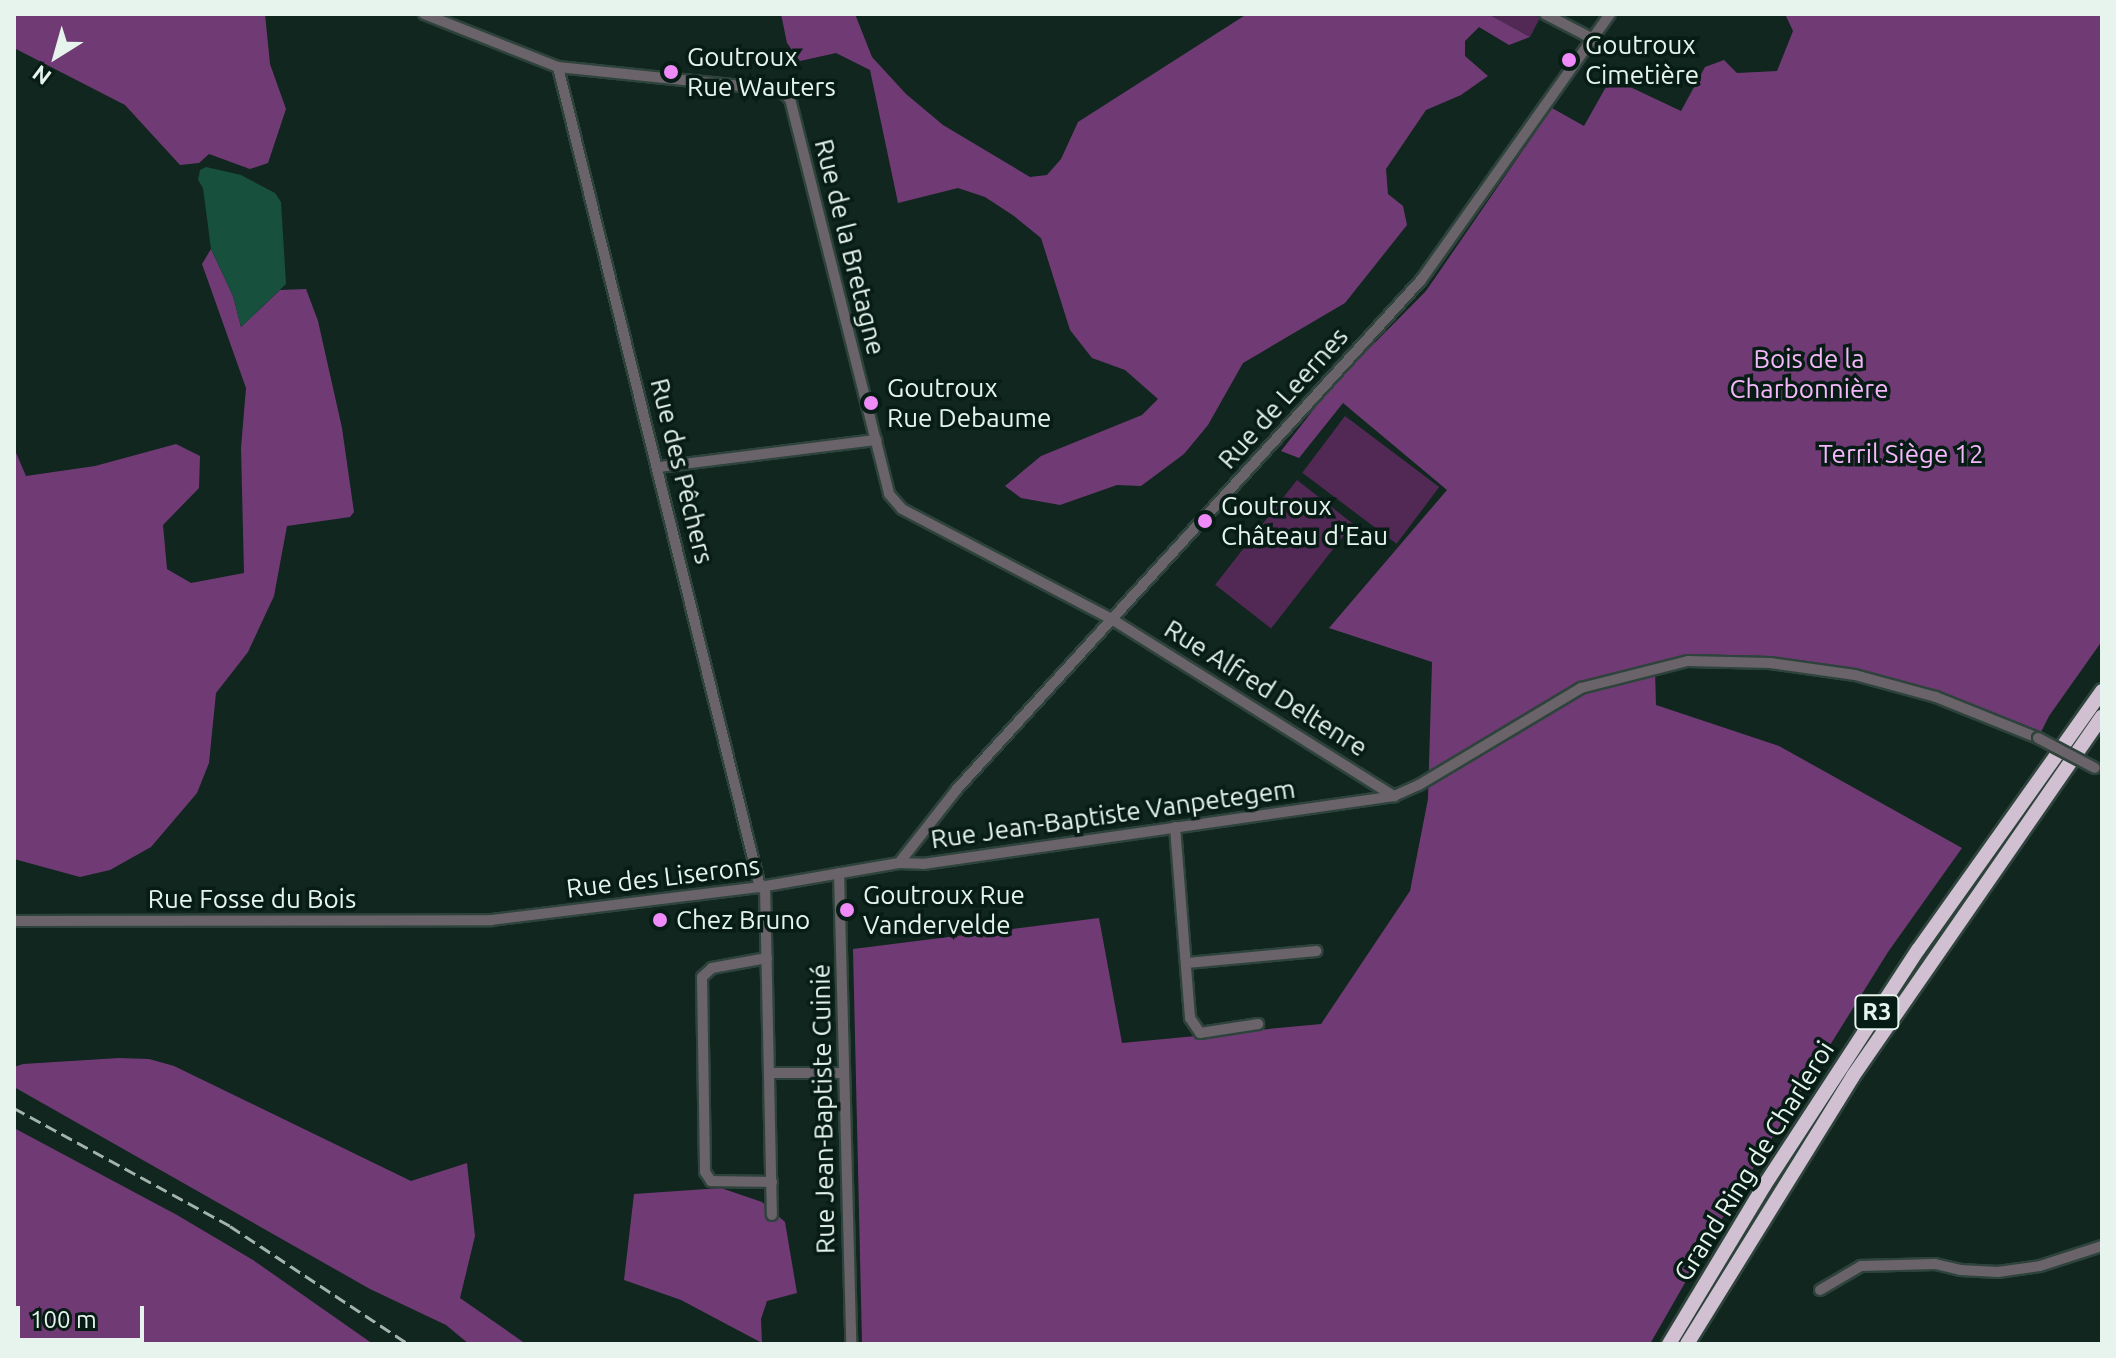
<!DOCTYPE html>
<meta charset="utf-8">
<style>
body{margin:0}
#map{position:relative;width:2116px;height:1358px;overflow:hidden;background:#10261e;font-family:Ubuntu,sans-serif}
div>[style]{position:absolute}
[style*='--x']{left:calc(var(--x)*1px);top:calc(var(--y)*1px);width:calc(var(--w)*1px);rotate:calc(var(--a)*1deg)}
.green>*{inset:0;background:#522955;transform-origin:0 0}
.forest>*{inset:0;background:#703b75}
.water>*{inset:0;background:#18503e}
.roads{filter:drop-shadow(2px 0 #2e433b) drop-shadow(-2px 0 #2e433b) drop-shadow(0 2px #2e433b) drop-shadow(0 -2px #2e433b)}
.minor>*{height:10px;margin:-5px;padding:0 5px;transform-origin:5px;border-radius:5px;background:#6a636a}
.highway>*{height:14px;margin:-7px;padding:0 7px;transform-origin:7px;border-radius:7px;background:#d1c0d2}
.rail>*{height:3px;margin-top:-1.5px;transform-origin:0;background:repeating-linear-gradient(90deg,#a4b3ad 0 12px,transparent 0 18px)}
.bridges{filter:drop-shadow(2px 0 #2e433b) drop-shadow(-2px 0 #2e433b) drop-shadow(0 2px #2e433b) drop-shadow(0 -2px #2e433b)}
.minor-bridge>*{height:10px;margin:-5px;padding:0 5px;transform-origin:5px;border-radius:5px;background:#6a636a}
.dots>*{width:22px;height:22px;translate:-50% -50%;box-sizing:border-box;border:4px solid #071c15;border-radius:50%}
span{translate:-50% -50%;white-space:nowrap;text-align:center;line-height:1.15;-webkit-text-stroke:7px #071c15;paint-order:stroke}
.shield-label span{padding:2px 6px;background:#071c15;border:2px solid;border-radius:6px;-webkit-text-stroke-width:0}
.shield-label{font-size:24px;color:#e7f4ee;font-weight:700}
.poi-label{font-size:26px;color:#e7f4ee}
.left{translate:0 -50%;text-align:left}
.street-label{font-size:26px;color:#e7f4ee}
.park-label{font-size:26px;color:#f5b7fa}
.frame{position:absolute;inset:0;border:16px solid #e7f4ee;pointer-events:none}
.north{position:absolute;left:16px;top:16px;width:80px;height:80px;-webkit-text-stroke:6px #071c15;paint-order:stroke;rotate:217deg;font-size:22px;font-weight:700;line-height:32px;text-align:center;color:#e7f4ee}
.north::after{content:'';display:block;margin:auto;width:28px;height:36px;background:#e7f4ee;clip-path:polygon(50% 0,100% 100%,50% 72%,0 100%)}
.scale{position:absolute;left:16px;top:1306px;width:128px;height:36px;box-sizing:border-box;border:4px solid #e7f4ee;border-top:0;padding-left:10px;font-size:24px;line-height:28px;white-space:nowrap;color:#e7f4ee;-webkit-text-stroke:6px #071c15;paint-order:stroke}
</style>
<div id="map">
<div class="green">
<div style="clip-path:polygon(1488px 14px,1542px 14px,1530px 37px)"></div>
<div style="left:1345px;top:416px;width:118px;height:71px;rotate:37deg"></div>
<div style="left:1297px;top:480px;width:71px;height:133px;rotate:38deg"></div>
</div>
<div class="forest">
<div style="clip-path:polygon(14px 14px,265px 14px,270px 64px,286px 109px,268px 163px,250px 169px,209px 154px,199px 163px,180px 165px,125px 105px,14px 48px)"></div>
<div style="clip-path:polygon(781px 14px,855px 14px,872px 57px,906px 94px,943px 125px,1030px 177px,1047px 175px,1061px 159px,1078px 122px,1247px 14px,1488px 14px,1530px 37px,1509px 45px,1479px 27px,1465px 41px,1465px 56px,1488px 76px,1461px 95px,1426px 110px,1386px 169px,1388px 194px,1403px 206px,1407px 225px,1345px 303px,1243px 363px,1208px 425px,1184px 454px,1141px 486px,1117px 485px,1060px 505px,1021px 498px,1005px 486px,1041px 456px,1142px 415px,1158px 399px,1125px 370px,1092px 358px,1070px 330px,1041px 238px,1014px 216px,985px 197px,958px 188px,898px 203px,870px 70px,836px 53px,800px 61px,787px 43px)"></div>
<div style="clip-path:polygon(1785px 14px,2102px 14px,2102px 641px,2049px 716px,2038px 738px,1936px 697px,1855px 675px,1688px 661px,1655px 670px,1656px 705px,1779px 746px,1962px 848px,1888px 952px,1718px 1225px,1650px 1344px,862px 1344px,853px 949px,1099px 918px,1122px 1043px,1321px 1024px,1410px 891px,1428px 799px,1432px 662px,1329px 628px,1447px 490px,1343px 403px,1299px 458px,1281px 451px,1333px 385px,1426px 291px,1552px 108px,1584px 126px,1611px 78px,1681px 111px,1705px 67px,1724px 60px,1737px 73px,1777px 71px,1793px 31px)"></div>
<div style="clip-path:polygon(211px 249px,233px 296px,241px 327px,280px 290px,306px 289px,318px 321px,342px 428px,354px 512px,350px 517px,287px 526px,274px 596px,248px 652px,216px 693px,209px 763px,197px 793px,151px 847px,110px 870px,80px 877px,14px 859px,14px 448px,26px 476px,95px 466px,176px 444px,200px 456px,199px 488px,163px 525px,167px 569px,191px 583px,244px 573px,241px 448px,246px 388px,202px 264px)"></div>
<div style="clip-path:polygon(119px 1058px,149px 1059px,174px 1066px,411px 1181px,467px 1163px,475px 1236px,460px 1298px,526px 1344px,469px 1344px,446px 1325px,370px 1289px,14px 1087px,14px 1067px,23px 1064px)"></div>
<div style="clip-path:polygon(14px 1128px,177px 1215px,253px 1260px,373px 1344px,14px 1344px)"></div>
<div style="clip-path:polygon(721px 1188px,762px 1202px,785px 1222px,797px 1293px,767px 1301px,761px 1319px,762px 1343px,681px 1300px,624px 1280px,634px 1194px)"></div>
</div>
<div class="water">
<div style="clip-path:polygon(206px 167px,241px 175px,275px 193px,281px 202px,286px 284px,241px 327px,233px 296px,211px 249px,203px 188px,198px 180px,200px 170px)"></div>
</div>
<div class="roads">
<div class="minor">
<div style="--x:424;--y:14;--w:144;--a:21.6"></div>
<div style="--x:558;--y:67;--w:223;--a:5.9"></div>
<div style="--x:780;--y:90;--w:13;--a:42"></div>
<div style="--x:790;--y:99;--w:407;--a:75.9"></div>
<div style="--x:889;--y:494;--w:20;--a:49"></div>
<div style="--x:902;--y:509;--w:238;--a:27.7"></div>
<div style="--x:1113;--y:620;--w:332;--a:32.1"></div>
<div style="--x:1545;--y:14;--w:54;--a:27.5"></div>
<div style="--x:558;--y:67;--w:845;--a:76.16"></div>
<div style="--x:659;--y:467;--w:219;--a:-7.1"></div>
<div style="--x:1175;--y:827;--w:192;--a:85.5"></div>
<div style="--x:1190;--y:1018;--w:18;--a:56"></div>
<div style="--x:1200;--y:1033;--w:59;--a:-8.8"></div>
<div style="--x:899;--y:863;--w:94;--a:-51.9"></div>
<div style="--x:957;--y:789;--w:689;--a:-47.65"></div>
<div style="--x:1421;--y:280;--w:326;--a:-54.6"></div>
<div style="--x:839;--y:873;--w:471;--a:88.5"></div>
<div style="--x:765;--y:886;--w:329;--a:88.8"></div>
<div style="--x:14;--y:921;--w:477;--a:-0.1"></div>
<div style="--x:491;--y:920;--w:271;--a:-7"></div>
<div style="--x:760;--y:887;--w:141;--a:-9.8"></div>
<div style="--x:899;--y:863;--w:24;--a:2"></div>
<div style="--x:923;--y:864;--w:476;--a:-8.2"></div>
<div style="--x:1394;--y:796;--w:27;--a:-24"></div>
<div style="--x:1419;--y:785;--w:189;--a:-30.9"></div>
<div style="--x:1581;--y:688;--w:110;--a:-14.2"></div>
<div style="--x:1688;--y:661;--w:82;--a:1.4"></div>
<div style="--x:1770;--y:663;--w:86;--a:8"></div>
<div style="--x:1855;--y:675;--w:84;--a:15.2"></div>
<div style="--x:1936;--y:697;--w:110;--a:21.9"></div>
<div style="--x:767;--y:958;--w:56;--a:169.7"></div>
<div style="--x:712;--y:968;--w:13;--a:138"></div>
<div style="--x:702;--y:977;--w:195;--a:89.1"></div>
<div style="--x:705;--y:1172;--w:11;--a:56"></div>
<div style="--x:711;--y:1181;--w:61;--a:0.9"></div>
<div style="--x:1187;--y:963;--w:130;--a:-5.3"></div>
<div style="--x:769;--y:1073;--w:75;--a:0"></div>
<div style="--x:1820;--y:1290;--w:48;--a:-30.3"></div>
<div style="--x:1861;--y:1266;--w:74;--a:-1.5"></div>
<div style="--x:1935;--y:1264;--w:26;--a:13"></div>
<div style="--x:1960;--y:1270;--w:38;--a:3"></div>
<div style="--x:1998;--y:1272;--w:42;--a:-8.1"></div>
<div style="--x:2040;--y:1266;--w:65;--a:-17.9"></div>
</div>
<div class="highway">
<div style="--x:1669;--y:1344;--w:184;--a:-59"></div>
<div style="--x:1764;--y:1186;--w:282;--a:-56.9"></div>
<div style="--x:1918;--y:950;--w:318;--a:-54.6"></div>
<div style="--x:1687;--y:1344;--w:315;--a:-58.2"></div>
<div style="--x:1853;--y:1076;--w:437;--a:-55.3"></div>
</div>
</div>
<div class="rail">
<div style="--x:14;--y:1108;--w:246;--a:28.6"></div>
<div style="--x:230;--y:1226;--w:214;--a:33.5"></div>
</div>
<div class="bridges">
<div class="minor-bridge">
<div style="--x:2038;--y:738;--w:64;--a:27.8"></div>
</div>
</div>
<div class="dots">
<div style="left:1569px;top:60px;background:#ee8bf8"></div>
<div style="left:671px;top:72px;background:#ee8bf8"></div>
<div style="left:871px;top:403px;background:#ee8bf8"></div>
<div style="left:1205px;top:521px;background:#ee8bf8"></div>
<div style="left:847px;top:910px;background:#ee8bf8"></div>
<div style="left:660px;top:920px;background:#ee8bf8"></div>
</div>
<div class="shield-label">
<span style="left:1877px;top:1012px">R3</span>
</div>
<div class="poi-label">
<span class="left" style="left:1585px;top:60px">Goutroux<br>Cimetière</span>
<span class="left" style="left:687px;top:72px">Goutroux<br>Rue Wauters</span>
<span class="left" style="left:887px;top:403px">Goutroux<br>Rue Debaume</span>
<span class="left" style="left:1221px;top:521px">Goutroux<br>Château d'Eau</span>
<span class="left" style="left:863px;top:910px">Goutroux Rue<br>Vandervelde</span>
<span class="left" style="left:676px;top:920px">Chez Bruno</span>
</div>
<div class="street-label">
<span style="left:850px;top:247px;rotate:76deg">Rue de la Bretagne</span>
<span style="left:1283px;top:398px;rotate:-48deg">Rue de Leernes</span>
<span style="left:682px;top:471px;rotate:76deg">Rue des Pêchers</span>
<span style="left:1266px;top:688px;rotate:32deg">Rue Alfred Deltenre</span>
<span style="left:1113px;top:814px;rotate:-8deg">Rue Jean-Baptiste Vanpetegem</span>
<span style="left:663px;top:877px;rotate:-7deg">Rue des Liserons</span>
<span style="left:252px;top:899px">Rue Fosse du Bois</span>
<span style="left:823px;top:1109px;rotate:-91deg">Rue Jean-Baptiste Cuinié</span>
<span style="left:1754px;top:1161px;rotate:-58deg">Grand Ring de Charleroi</span>
</div>
<div class="park-label">
<span style="left:1809px;top:374px">Bois de la<br>Charbonnière</span>
<span style="left:1901px;top:454px">Terril Siège 12</span>
</div>
<div class="frame"></div>
<div class="north">N</div>
<div class="scale">100 m</div>
</div>
